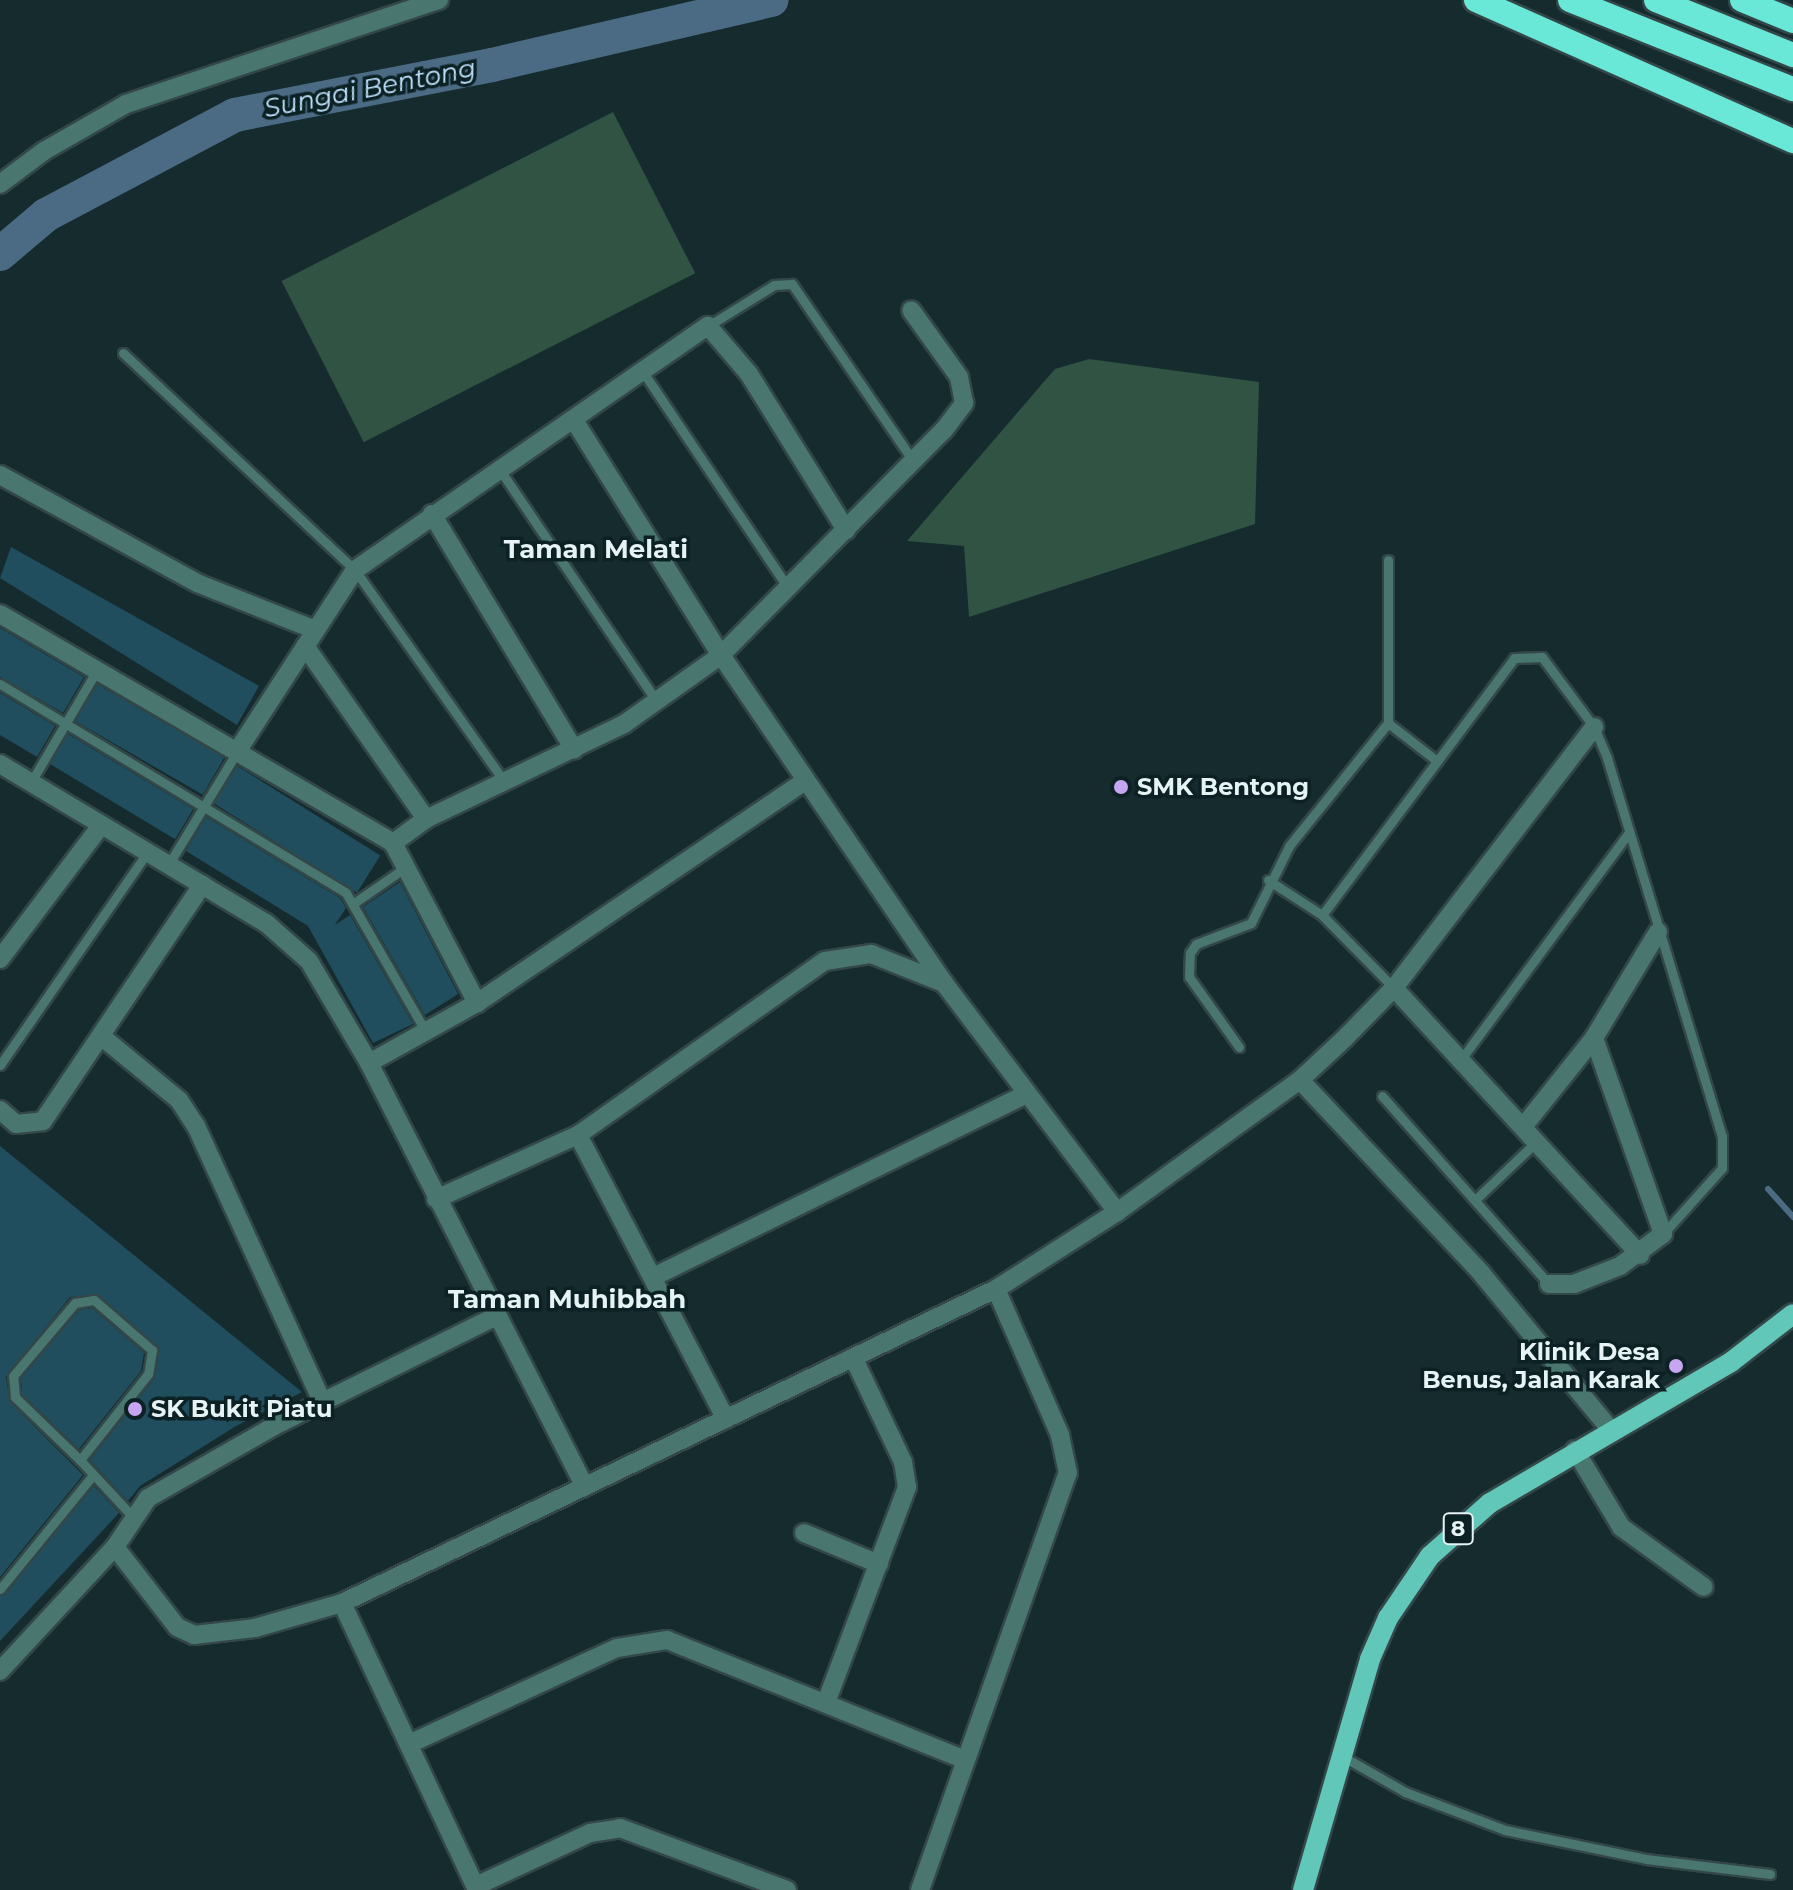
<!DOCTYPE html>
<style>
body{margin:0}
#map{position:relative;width:1793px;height:1890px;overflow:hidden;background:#162b2d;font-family:Montserrat,sans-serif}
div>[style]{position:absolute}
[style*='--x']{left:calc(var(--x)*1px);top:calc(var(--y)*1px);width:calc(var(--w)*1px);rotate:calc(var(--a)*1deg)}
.green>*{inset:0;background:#305343;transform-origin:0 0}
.stream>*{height:6px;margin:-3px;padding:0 3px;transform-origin:3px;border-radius:3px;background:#4b6b85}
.river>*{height:34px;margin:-17px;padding:0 17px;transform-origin:17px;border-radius:17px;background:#4b6b85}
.building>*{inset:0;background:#204e5e;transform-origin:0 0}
.roads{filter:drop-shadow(2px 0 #334749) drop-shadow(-2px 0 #334749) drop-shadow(0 2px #334749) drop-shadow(0 -2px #334749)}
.lane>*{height:9px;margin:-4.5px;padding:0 4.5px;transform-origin:4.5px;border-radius:4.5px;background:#497770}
.street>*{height:18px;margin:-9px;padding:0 9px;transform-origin:9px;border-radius:9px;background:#497770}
.primary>*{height:20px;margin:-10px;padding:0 10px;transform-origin:10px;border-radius:10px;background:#61c8b9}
.highway>*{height:24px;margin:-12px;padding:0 12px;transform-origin:12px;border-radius:12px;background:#69e8d7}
.dots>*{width:22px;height:22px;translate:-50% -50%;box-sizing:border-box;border:4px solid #0c2123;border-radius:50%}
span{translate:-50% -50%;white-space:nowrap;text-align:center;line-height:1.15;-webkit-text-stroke:7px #0c2123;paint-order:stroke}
.shield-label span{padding:2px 6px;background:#0c2123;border:2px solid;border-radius:6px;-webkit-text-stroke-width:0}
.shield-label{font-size:22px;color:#e6f3f4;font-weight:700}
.poi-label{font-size:24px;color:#e6f3f4;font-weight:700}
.left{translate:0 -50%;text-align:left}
.right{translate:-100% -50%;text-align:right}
.water-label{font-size:26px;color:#c1e3fe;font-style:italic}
.neighbourhood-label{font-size:26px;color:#e6f3f4;font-weight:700}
</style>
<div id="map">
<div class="green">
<div style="left:613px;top:112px;width:181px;height:372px;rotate:63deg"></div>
<div style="clip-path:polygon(1089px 359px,1259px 382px,1255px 524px,969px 617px,964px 546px,907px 541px,1055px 369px)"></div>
</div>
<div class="stream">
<div style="--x:1768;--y:1189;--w:38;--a:48"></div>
</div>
<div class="river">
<div style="--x:0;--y:254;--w:60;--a:-40.3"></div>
<div style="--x:46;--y:215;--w:214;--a:-27.9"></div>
<div style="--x:235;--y:115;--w:262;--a:-11"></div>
<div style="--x:492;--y:65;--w:287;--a:-13.1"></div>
</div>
<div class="building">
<div style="clip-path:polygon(11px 547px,259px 686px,237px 725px,0 578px)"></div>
<div style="clip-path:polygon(0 628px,84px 677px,63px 713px,0 677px)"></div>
<div style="left:97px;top:684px;width:147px;height:43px;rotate:30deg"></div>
<div style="clip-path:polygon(0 693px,55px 726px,37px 757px,0 735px)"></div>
<div style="left:68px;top:734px;width:146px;height:35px;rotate:31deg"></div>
<div style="left:237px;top:766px;width:169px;height:44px;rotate:32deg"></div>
<div style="clip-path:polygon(206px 817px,340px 898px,346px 908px,335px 925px,350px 915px,413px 1024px,373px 1043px,308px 926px,186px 851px)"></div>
<div style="clip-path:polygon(400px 882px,458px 994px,425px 1015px,363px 907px)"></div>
<div style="clip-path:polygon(0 1146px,302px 1392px,236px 1426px,140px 1486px,128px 1501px,90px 1460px,154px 1379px,159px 1348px,98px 1294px,70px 1297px,6px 1377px,10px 1402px,83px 1475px,0 1577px)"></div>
<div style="clip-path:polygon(92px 1308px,144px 1353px,141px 1371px,79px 1449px,22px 1394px,21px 1378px,79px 1310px)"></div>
<div style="clip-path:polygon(94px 1486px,119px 1513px,0 1641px,0 1596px)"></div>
</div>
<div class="roads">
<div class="lane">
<div style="--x:708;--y:326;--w:78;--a:-31.8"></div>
<div style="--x:774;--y:285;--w:18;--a:-3"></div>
<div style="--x:792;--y:284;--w:212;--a:55.6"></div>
<div style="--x:123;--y:353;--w:318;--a:43.1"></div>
<div style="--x:355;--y:570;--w:258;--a:54.8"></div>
<div style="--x:643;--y:372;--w:258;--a:56.1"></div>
<div style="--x:500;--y:470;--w:277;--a:55.9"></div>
<div style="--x:0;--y:684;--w:404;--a:31.1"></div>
<div style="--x:346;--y:893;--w:160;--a:60.1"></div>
<div style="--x:1388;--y:723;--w:62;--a:37.8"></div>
<div style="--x:31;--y:782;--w:130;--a:-59.5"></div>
<div style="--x:167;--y:867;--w:137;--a:-58.7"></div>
<div style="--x:1268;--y:880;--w:64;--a:32.9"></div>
<div style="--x:1322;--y:915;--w:103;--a:45.4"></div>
<div style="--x:354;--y:903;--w:63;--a:-34.7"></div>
<div style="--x:1322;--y:915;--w:321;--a:-53.2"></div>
<div style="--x:1514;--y:658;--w:28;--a:-2"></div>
<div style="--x:1542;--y:657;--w:87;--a:53.4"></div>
<div style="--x:1594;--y:727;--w:34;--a:67"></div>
<div style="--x:1607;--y:758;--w:395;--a:73.1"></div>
<div style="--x:1722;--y:1136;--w:32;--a:90"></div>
<div style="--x:1722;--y:1168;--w:89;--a:131.8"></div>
<div style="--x:1239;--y:1047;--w:86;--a:-125.5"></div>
<div style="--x:1189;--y:977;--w:24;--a:-88"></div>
<div style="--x:1190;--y:953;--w:11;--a:-56"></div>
<div style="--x:1196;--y:944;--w:59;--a:-20.9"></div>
<div style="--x:1251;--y:923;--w:86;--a:-63.7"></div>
<div style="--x:1289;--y:846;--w:158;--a:-51.2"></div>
<div style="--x:1388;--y:723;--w:163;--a:-90"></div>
<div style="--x:1462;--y:1058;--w:279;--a:-53.5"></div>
<div style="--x:0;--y:1065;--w:257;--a:-55.3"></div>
<div style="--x:1382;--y:1096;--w:251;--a:48.4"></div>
<div style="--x:1477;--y:1198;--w:83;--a:-43.5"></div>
<div style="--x:80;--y:1460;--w:91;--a:-135.9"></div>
<div style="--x:15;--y:1397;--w:21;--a:-95"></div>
<div style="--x:13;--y:1376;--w:96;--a:-49.7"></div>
<div style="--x:75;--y:1303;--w:19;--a:-9"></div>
<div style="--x:94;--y:1300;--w:77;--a:40.8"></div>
<div style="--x:152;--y:1350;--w:24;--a:99"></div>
<div style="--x:148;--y:1374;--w:110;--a:128.3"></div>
<div style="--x:80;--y:1460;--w:78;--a:47.1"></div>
<div style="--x:0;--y:1589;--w:146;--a:-50.8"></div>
<div style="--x:1342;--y:1756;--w:73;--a:29.7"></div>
<div style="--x:1405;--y:1792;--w:107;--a:20.8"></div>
<div style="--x:1505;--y:1830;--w:144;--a:11.6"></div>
<div style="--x:1646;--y:1859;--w:125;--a:6.9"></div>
</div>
<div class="street">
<div style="--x:0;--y:184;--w:55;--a:-36.9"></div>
<div style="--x:44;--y:151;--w:95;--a:-29.8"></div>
<div style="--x:126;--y:104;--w:330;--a:-18.4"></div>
<div style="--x:574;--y:420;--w:277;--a:58"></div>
<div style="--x:721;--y:655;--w:397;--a:55.8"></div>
<div style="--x:0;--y:475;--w:225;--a:28.7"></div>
<div style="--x:197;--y:583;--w:127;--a:21.7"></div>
<div style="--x:432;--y:514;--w:275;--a:58.9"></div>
<div style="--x:0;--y:614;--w:455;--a:30.2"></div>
<div style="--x:393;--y:843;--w:181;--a:62.3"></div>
<div style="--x:305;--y:646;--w:211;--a:55"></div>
<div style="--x:238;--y:750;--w:215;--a:-57"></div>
<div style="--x:355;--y:570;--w:429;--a:-34.7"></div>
<div style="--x:708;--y:326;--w:63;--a:49.5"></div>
<div style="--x:749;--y:374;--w:184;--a:58.1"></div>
<div style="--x:0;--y:764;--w:310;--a:30.9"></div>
<div style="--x:266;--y:923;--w:57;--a:41.5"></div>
<div style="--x:309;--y:961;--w:118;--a:59.5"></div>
<div style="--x:369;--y:1063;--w:474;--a:63"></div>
<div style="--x:393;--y:843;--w:41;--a:-36"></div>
<div style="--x:426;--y:819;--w:220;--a:-25.6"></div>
<div style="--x:624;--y:724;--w:119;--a:-35.4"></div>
<div style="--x:721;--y:655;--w:317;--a:-45.3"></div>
<div style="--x:944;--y:430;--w:34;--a:-53"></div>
<div style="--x:964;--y:403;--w:26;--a:-101"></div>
<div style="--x:959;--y:377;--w:82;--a:-125.6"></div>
<div style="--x:0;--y:959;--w:166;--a:-52.9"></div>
<div style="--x:1394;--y:988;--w:363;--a:47.3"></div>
<div style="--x:101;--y:1036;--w:101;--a:39.4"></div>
<div style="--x:179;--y:1100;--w:31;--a:57"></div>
<div style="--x:196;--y:1126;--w:306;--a:65.4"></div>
<div style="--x:369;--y:1063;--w:124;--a:-29.1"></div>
<div style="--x:477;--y:1003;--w:397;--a:-34.1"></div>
<div style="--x:1300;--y:1080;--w:265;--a:46.8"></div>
<div style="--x:1481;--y:1273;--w:202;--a:50.4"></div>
<div style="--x:0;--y:1110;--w:21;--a:41"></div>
<div style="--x:16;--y:1124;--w:27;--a:-6"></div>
<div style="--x:43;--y:1121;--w:285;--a:-56"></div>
<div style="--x:1523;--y:1127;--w:114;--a:-51.4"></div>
<div style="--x:1594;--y:1038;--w:124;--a:-58.9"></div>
<div style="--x:578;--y:1135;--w:320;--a:62.5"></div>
<div style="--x:436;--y:1199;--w:156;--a:-24.3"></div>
<div style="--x:578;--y:1135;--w:302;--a:-35.2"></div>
<div style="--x:825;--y:961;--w:47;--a:-8.7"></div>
<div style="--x:871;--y:954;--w:79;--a:21.7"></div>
<div style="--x:944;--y:983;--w:287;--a:52.9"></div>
<div style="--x:653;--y:1277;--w:413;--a:-26.1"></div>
<div style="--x:1549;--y:1284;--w:25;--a:0"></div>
<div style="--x:1574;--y:1284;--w:49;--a:-21.4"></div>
<div style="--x:1620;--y:1266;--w:54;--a:-36.7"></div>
<div style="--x:1663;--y:1234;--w:208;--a:-109.4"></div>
<div style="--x:1575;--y:1450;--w:90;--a:59.1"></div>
<div style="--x:1621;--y:1527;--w:102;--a:35.9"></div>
<div style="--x:804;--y:1533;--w:81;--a:22.5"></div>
<div style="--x:115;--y:1547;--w:101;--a:52.2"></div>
<div style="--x:177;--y:1627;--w:19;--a:25"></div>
<div style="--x:194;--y:1635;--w:61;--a:-6.5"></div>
<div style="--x:255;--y:1628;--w:91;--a:-16"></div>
<div style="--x:342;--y:1603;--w:725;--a:-25.65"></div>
<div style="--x:996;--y:1289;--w:143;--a:-32.5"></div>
<div style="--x:1117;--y:1212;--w:226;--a:-35.8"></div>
<div style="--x:1300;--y:1080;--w:60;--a:-43"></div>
<div style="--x:1344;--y:1039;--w:71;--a:-45.6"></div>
<div style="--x:1394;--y:988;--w:329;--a:-52.5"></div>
<div style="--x:342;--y:1603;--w:317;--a:64.8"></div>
<div style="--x:0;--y:1671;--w:169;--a:-47.2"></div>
<div style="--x:115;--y:1547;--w:59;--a:-56"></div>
<div style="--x:148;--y:1498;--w:145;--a:-29.7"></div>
<div style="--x:274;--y:1426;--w:249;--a:-26.3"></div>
<div style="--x:827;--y:1700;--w:228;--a:-69.4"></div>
<div style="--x:907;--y:1487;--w:25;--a:-99"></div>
<div style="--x:903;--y:1462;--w:114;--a:-115.4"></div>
<div style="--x:409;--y:1744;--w:229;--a:-24.8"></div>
<div style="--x:617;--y:1648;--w:51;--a:-9.1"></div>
<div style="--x:667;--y:1640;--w:321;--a:21.9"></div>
<div style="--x:476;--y:1886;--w:126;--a:-24.9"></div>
<div style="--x:590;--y:1833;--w:30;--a:-9"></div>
<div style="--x:620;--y:1828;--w:178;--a:20.4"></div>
<div style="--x:920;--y:1890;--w:442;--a:-70.5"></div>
<div style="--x:1068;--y:1473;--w:39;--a:-102"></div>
<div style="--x:1060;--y:1435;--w:159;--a:-113.7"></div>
</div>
<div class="primary">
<div style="--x:1303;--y:1890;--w:241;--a:-73.8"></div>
<div style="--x:1370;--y:1659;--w:45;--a:-66.3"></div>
<div style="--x:1388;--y:1618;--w:75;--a:-55.9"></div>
<div style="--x:1430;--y:1556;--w:80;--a:-41.5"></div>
<div style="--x:1490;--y:1503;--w:279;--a:-30.3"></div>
<div style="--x:1731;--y:1362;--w:78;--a:-37.7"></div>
</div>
<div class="highway">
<div style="--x:1476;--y:0;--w:347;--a:24"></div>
<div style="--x:1570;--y:0;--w:240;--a:21.8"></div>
<div style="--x:1656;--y:0;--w:148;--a:21.9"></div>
<div style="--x:1742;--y:0;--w:55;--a:22.4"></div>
</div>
</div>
<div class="dots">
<div style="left:1121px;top:787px;background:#c6a6f0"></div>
<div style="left:1676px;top:1366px;background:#c6a6f0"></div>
<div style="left:135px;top:1409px;background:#c6a6f0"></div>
</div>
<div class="shield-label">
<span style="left:1458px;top:1529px">8</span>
</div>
<div class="poi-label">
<span class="left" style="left:1137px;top:787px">SMK Bentong</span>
<span class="right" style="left:1660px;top:1366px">Klinik Desa<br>Benus, Jalan Karak</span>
<span class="left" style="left:151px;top:1409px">SK Bukit Piatu</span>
</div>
<div class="water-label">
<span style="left:370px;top:89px;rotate:-11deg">Sungai Bentong</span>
</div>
<div class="neighbourhood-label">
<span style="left:596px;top:550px">Taman Melati</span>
<span style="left:567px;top:1300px">Taman Muhibbah</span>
</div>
</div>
